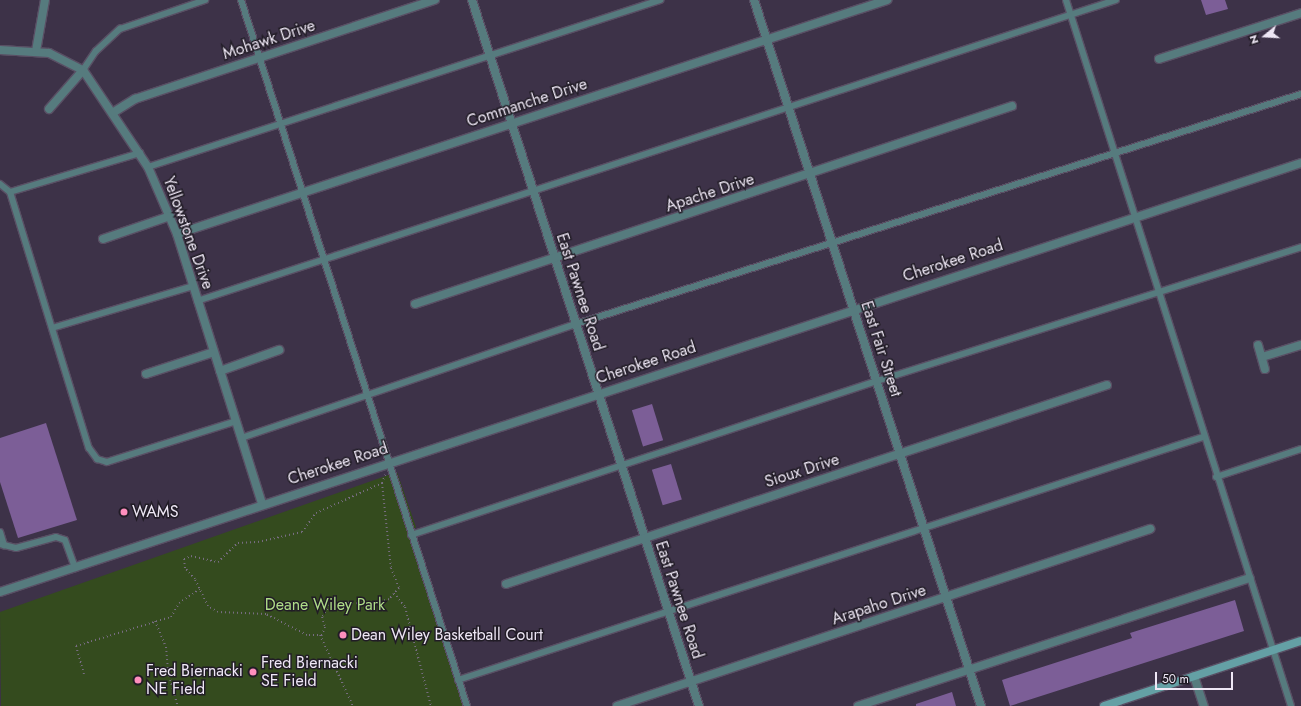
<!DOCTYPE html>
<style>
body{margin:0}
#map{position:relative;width:1301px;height:706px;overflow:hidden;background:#3d3248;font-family:Jost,sans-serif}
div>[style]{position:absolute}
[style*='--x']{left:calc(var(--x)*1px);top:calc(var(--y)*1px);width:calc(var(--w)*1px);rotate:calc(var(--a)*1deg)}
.green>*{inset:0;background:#344b1e}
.building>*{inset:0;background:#7c5e97;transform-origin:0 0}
.path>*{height:2px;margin-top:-1px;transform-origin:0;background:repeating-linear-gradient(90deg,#776d81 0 1px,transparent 0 4px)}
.roads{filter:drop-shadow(1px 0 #594f64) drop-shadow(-1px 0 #594f64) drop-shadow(0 1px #594f64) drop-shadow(0 -1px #594f64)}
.service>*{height:6px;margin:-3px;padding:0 3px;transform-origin:3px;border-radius:3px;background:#567b7e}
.minor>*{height:8px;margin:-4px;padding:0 4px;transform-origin:4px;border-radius:4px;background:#567b7e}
.secondary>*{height:8px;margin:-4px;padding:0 4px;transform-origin:4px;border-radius:4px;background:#64a0a5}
.dots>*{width:11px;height:11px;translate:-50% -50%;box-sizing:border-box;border:2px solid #211c26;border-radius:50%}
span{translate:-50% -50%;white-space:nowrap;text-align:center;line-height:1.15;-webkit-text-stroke:3px #211c26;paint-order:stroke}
.street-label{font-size:16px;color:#eee7f5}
.poi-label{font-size:16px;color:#eee7f5}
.left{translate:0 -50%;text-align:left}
.park-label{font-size:16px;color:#afdd88}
.north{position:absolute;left:1245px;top:16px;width:40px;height:40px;-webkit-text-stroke:3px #211c26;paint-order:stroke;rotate:252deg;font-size:11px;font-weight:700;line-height:16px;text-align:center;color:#eee7f5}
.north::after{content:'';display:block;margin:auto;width:14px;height:18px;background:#eee7f5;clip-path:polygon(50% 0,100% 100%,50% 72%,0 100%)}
.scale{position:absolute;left:1155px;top:672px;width:78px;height:18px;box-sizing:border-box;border:2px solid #eee7f5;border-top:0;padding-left:5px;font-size:12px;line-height:14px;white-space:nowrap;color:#eee7f5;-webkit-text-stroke:3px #211c26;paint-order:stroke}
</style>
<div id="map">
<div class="green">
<div style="clip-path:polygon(397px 472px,416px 527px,409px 535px,463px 706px,1px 706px,0 612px)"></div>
</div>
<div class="building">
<div style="clip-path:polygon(1201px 0,1225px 0,1228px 9px,1206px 15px)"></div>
<div style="left:652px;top:404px;width:38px;height:21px;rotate:73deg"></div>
<div style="clip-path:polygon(46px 423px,77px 520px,18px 538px,0 482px,0 438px)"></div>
<div style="left:671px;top:464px;width:37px;height:20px;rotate:73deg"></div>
<div style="clip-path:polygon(1235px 600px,1244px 631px,1010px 706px,1002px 680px,1132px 638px,1130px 633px)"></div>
<div style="clip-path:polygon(952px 692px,956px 706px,916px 706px,916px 704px)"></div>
</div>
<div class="path">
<div style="--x:382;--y:483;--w:85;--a:84"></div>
<div style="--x:391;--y:568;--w:22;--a:68"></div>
<div style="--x:399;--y:588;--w:15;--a:132"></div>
<div style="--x:389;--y:599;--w:17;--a:163"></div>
<div style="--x:373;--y:604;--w:41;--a:-177.2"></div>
<div style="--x:332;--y:602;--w:18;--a:124"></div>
<div style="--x:322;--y:617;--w:10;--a:73"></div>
<div style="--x:325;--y:627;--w:9;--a:111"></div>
<div style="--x:322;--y:635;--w:15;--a:180"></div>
<div style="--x:307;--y:635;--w:46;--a:-152.9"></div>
<div style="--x:266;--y:614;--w:48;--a:-177.6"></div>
<div style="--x:218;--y:612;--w:12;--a:-149"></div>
<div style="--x:208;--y:606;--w:30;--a:-116"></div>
<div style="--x:195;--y:579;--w:15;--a:-132"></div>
<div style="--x:185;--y:568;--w:9;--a:-96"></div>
<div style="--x:184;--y:559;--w:8;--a:-23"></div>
<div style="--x:191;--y:556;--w:28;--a:13"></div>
<div style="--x:218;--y:562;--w:28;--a:-44"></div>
<div style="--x:238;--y:543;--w:20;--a:-3"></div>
<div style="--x:258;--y:542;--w:45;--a:-12.8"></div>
<div style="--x:302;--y:532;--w:24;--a:-54"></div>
<div style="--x:316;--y:513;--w:72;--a:-24.4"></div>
<div style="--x:382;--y:483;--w:9;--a:-69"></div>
<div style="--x:394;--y:593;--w:18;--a:52"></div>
<div style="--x:405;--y:607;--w:102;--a:75.3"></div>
<div style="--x:155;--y:621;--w:28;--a:67"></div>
<div style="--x:166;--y:647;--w:25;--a:85"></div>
<div style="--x:168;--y:672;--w:35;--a:74"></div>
<div style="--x:320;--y:635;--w:78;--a:65.1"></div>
<div style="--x:84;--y:674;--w:29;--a:-106"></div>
<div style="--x:76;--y:646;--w:99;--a:-17"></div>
<div style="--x:171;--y:617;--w:16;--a:-60"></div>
<div style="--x:179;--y:603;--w:25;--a:-34"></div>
</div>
<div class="roads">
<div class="service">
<div style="--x:241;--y:0;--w:741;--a:72.25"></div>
<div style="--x:1066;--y:0;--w:741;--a:72.32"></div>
<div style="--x:83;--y:70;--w:23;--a:-56"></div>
<div style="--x:96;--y:51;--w:33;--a:-43"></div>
<div style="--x:120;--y:29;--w:90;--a:-18.8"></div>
<div style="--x:148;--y:167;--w:539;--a:-18.06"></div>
<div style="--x:0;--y:184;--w:13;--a:39"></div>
<div style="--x:10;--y:192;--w:268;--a:72.9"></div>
<div style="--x:89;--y:448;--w:14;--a:54"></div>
<div style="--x:97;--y:459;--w:10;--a:17"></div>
<div style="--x:107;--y:462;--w:135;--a:-17.6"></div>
<div style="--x:10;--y:192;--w:136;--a:-16.7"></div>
<div style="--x:197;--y:301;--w:967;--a:-18.14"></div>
<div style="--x:52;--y:328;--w:147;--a:-16.6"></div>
<div style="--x:241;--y:438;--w:354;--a:-18.8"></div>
<div style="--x:576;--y:324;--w:761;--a:-17.6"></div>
<div style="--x:1216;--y:477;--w:89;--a:-18.2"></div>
<div style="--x:0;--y:532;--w:14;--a:73"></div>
<div style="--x:411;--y:535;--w:491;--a:-18.3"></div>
<div style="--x:877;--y:381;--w:445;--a:-17.5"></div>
<div style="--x:0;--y:544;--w:16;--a:14"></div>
<div style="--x:16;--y:548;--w:41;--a:-15.4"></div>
<div style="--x:56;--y:537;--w:9;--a:18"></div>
<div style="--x:65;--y:540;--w:30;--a:70"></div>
<div style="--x:458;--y:680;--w:784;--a:-18.07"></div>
</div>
<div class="minor">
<div style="--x:472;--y:0;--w:742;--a:72.18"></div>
<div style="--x:754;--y:0;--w:742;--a:72.18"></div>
<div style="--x:0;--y:50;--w:49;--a:3.5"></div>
<div style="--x:49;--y:53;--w:38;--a:27"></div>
<div style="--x:83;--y:70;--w:117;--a:56.2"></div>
<div style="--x:148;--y:167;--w:73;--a:66.6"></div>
<div style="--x:177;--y:234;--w:283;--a:72.5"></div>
<div style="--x:36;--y:51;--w:52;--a:-80"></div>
<div style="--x:1159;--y:59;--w:149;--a:-17.9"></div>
<div style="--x:49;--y:109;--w:52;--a:-48.9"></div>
<div style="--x:114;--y:112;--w:25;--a:-32"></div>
<div style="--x:135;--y:99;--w:316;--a:-18.3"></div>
<div style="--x:177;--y:234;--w:748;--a:-18.24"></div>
<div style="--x:103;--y:239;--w:71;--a:-18.9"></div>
<div style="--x:415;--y:304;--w:629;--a:-18.35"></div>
<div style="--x:1258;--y:345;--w:25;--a:74"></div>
<div style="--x:1262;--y:357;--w:41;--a:-17.1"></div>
<div style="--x:220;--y:371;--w:63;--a:-19.6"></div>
<div style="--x:146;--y:374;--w:71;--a:-17.9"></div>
<div style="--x:506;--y:584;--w:633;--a:-18.32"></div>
<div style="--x:0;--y:592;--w:1370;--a:-18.25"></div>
<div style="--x:1194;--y:676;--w:32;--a:72"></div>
<div style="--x:617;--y:706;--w:562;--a:-18.37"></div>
<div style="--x:858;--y:706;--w:412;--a:-18.1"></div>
</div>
<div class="secondary">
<div style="--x:1104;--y:706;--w:207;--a:-18.3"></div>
</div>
</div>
<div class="dots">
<div style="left:124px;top:512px;background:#fe8ebd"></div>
<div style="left:343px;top:635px;background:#fe8ebd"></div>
<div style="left:253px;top:672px;background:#fe8ebd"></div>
<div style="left:138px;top:680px;background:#fe8ebd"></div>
</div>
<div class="street-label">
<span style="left:269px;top:40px;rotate:-18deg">Mohawk Drive</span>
<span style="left:527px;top:103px;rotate:-18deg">Commanche Drive</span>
<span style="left:710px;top:193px;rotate:-18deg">Apache Drive</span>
<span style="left:188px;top:233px;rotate:70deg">Yellowstone Drive</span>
<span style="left:953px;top:261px;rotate:-18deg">Cherokee Road</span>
<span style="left:580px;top:292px;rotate:72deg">East Pawnee Road</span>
<span style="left:881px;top:349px;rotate:72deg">East Fair Street</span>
<span style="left:646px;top:363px;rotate:-18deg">Cherokee Road</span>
<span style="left:338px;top:464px;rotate:-18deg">Cherokee Road</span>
<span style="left:802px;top:471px;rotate:-18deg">Sioux Drive</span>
<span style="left:679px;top:600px;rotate:72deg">East Pawnee Road</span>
<span style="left:879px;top:605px;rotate:-18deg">Arapaho Drive</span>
</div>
<div class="poi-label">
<span class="left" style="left:132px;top:512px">WAMS</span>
<span class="left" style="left:351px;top:635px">Dean Wiley Basketball Court</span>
<span class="left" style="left:261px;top:672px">Fred Biernacki<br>SE Field</span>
<span class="left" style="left:146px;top:680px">Fred Biernacki<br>NE Field</span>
</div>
<div class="park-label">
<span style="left:325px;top:605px">Deane Wiley Park</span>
</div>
<div class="north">N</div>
<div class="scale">50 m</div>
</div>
